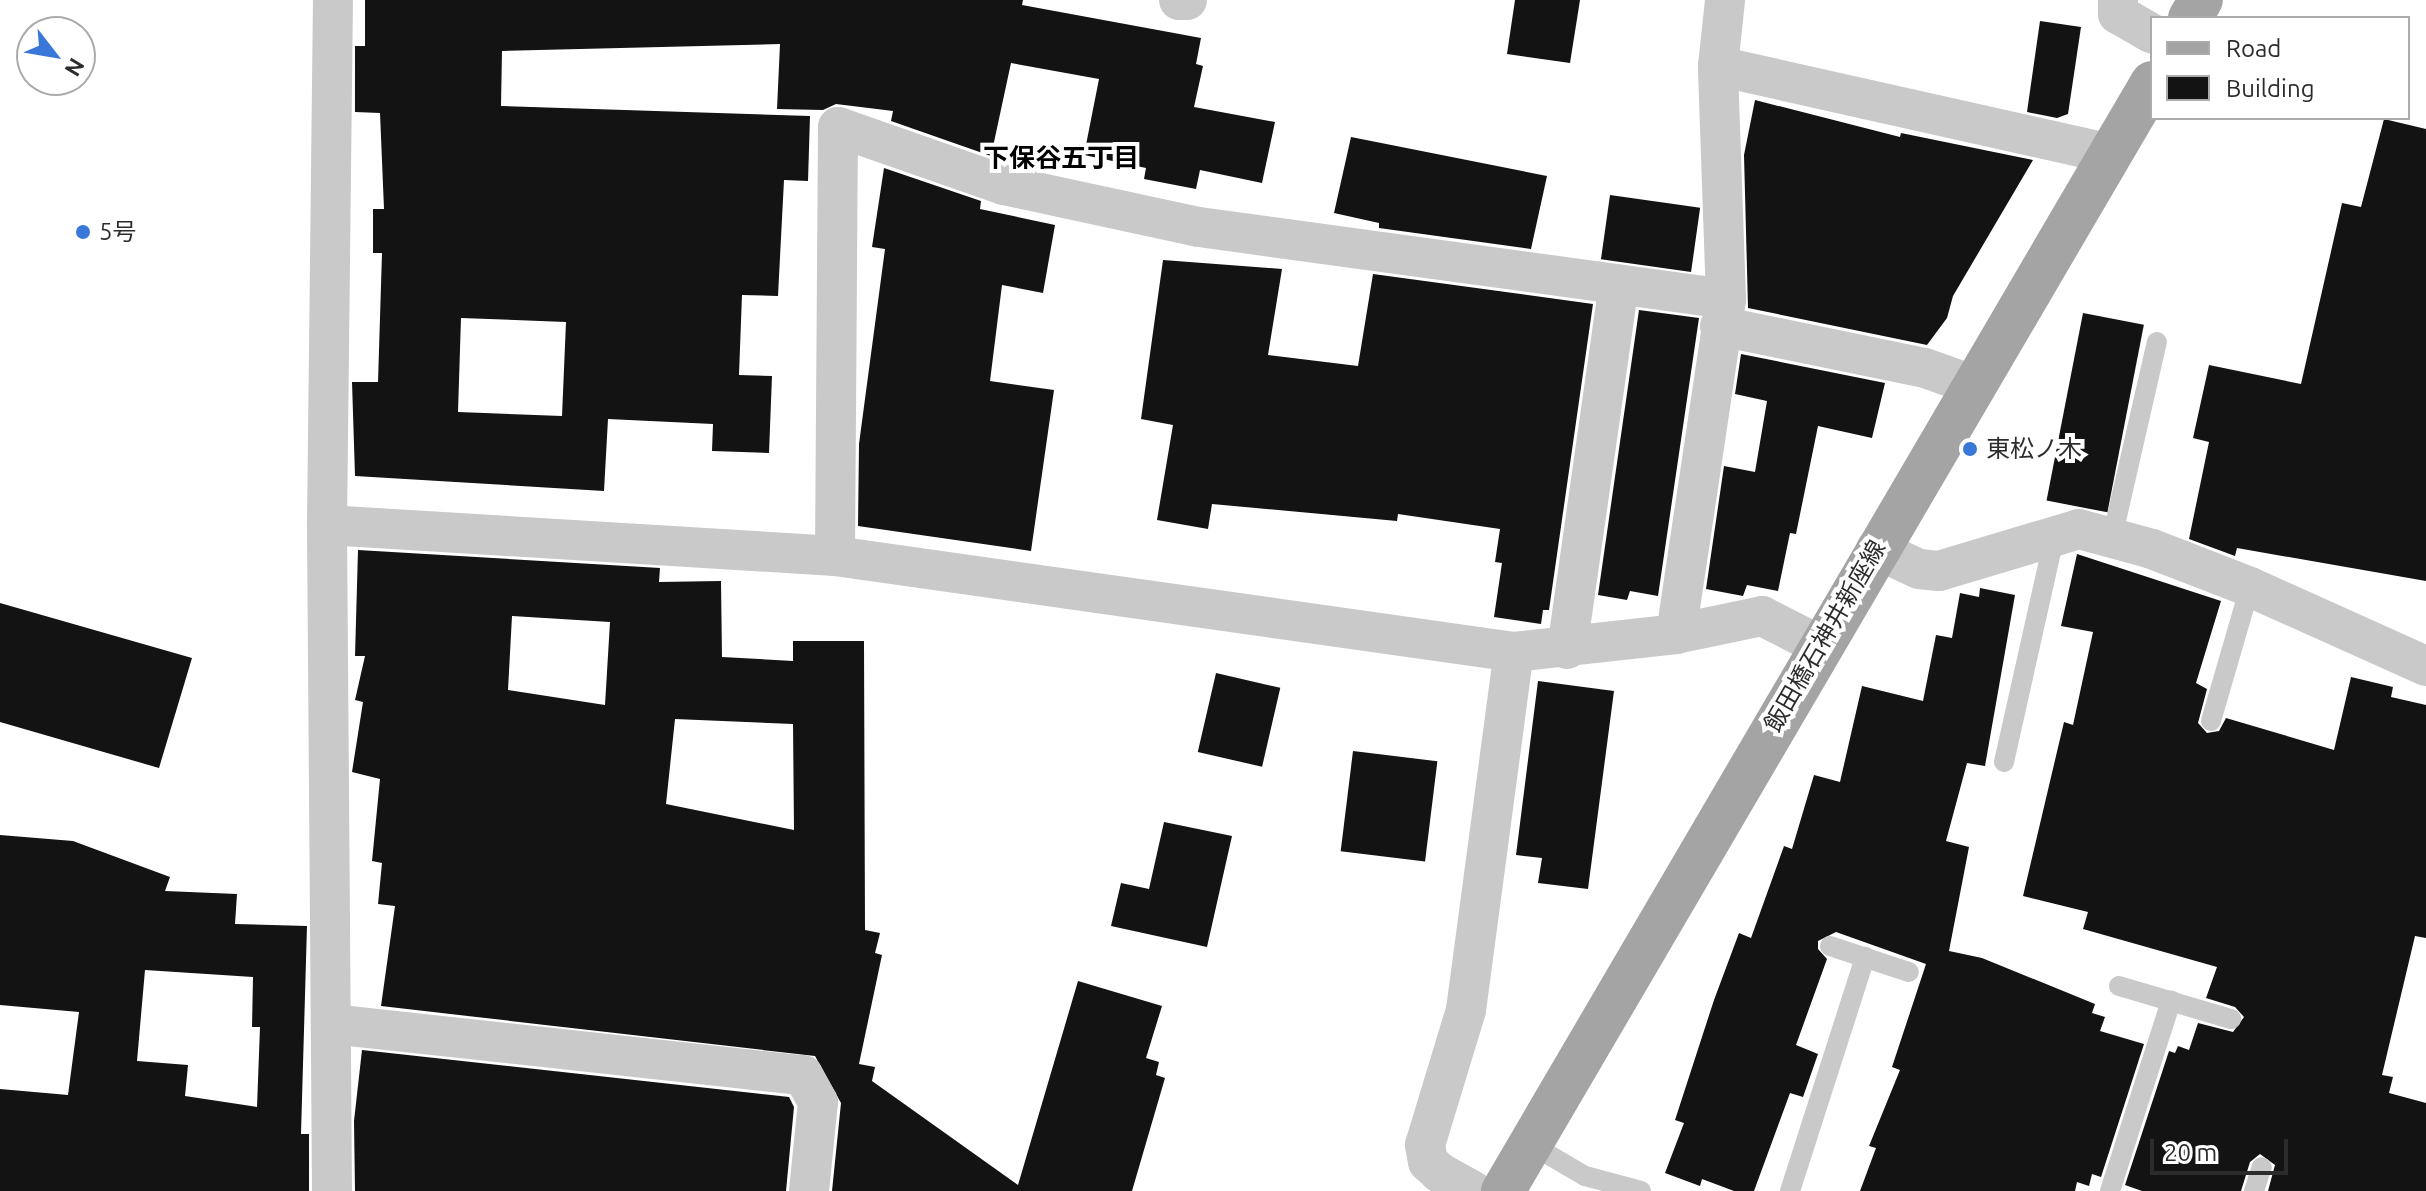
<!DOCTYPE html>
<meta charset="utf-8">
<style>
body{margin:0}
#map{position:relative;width:2426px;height:1191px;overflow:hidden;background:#fff;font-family:Ubuntu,"Noto Sans JP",sans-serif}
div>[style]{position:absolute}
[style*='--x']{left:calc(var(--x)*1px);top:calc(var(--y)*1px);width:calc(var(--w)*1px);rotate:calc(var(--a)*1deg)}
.building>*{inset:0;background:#131313;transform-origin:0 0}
.lane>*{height:20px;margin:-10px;padding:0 10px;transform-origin:10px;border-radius:10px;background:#c9c9c9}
.street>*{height:40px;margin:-20px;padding:0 20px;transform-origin:20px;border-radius:20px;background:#c9c9c9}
.primary>*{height:44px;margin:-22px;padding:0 22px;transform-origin:22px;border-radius:22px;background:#a4a4a4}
.dots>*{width:22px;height:22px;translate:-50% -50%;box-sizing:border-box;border:4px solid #fff;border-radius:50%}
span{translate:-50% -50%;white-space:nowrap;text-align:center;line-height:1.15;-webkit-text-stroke:8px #fff;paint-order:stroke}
.poi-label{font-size:24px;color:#2c2c2c}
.left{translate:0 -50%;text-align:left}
.street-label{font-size:24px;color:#2c2c2c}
.neighbourhood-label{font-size:26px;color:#000;font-weight:700}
.legend{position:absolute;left:2150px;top:16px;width:260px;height:104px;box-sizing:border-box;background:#fff;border:2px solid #ababab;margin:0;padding:10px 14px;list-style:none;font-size:24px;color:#2c2c2c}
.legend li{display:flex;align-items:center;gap:16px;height:40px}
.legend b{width:40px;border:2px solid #ababab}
.north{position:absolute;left:16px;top:16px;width:80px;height:80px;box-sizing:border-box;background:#fff;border:2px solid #ababab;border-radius:50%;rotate:121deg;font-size:22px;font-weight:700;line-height:32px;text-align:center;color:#2c2c2c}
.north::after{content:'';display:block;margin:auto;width:28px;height:36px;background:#3977d9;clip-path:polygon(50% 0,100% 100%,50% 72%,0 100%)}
.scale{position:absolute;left:2150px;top:1139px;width:138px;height:36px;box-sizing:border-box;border:4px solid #2c2c2c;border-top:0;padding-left:10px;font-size:24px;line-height:28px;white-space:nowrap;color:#2c2c2c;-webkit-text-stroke:6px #fff;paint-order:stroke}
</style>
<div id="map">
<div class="building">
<div style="clip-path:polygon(evenodd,365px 0,1023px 0,1022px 5px,1201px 38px,1196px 64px,1203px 66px,1194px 107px,1275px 122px,1262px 183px,1200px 170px,1196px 189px,1144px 179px,1146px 168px,1084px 155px,1099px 79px,1011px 63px,991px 156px,891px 121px,893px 111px,836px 104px,823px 110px,777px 109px,780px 44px,502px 51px,501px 106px,810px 116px,808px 181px,784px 180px,778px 296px,742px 295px,739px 375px,772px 376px,769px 453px,712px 451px,713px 424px,608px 419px,604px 491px,355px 476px,352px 382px,378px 382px,382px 253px,373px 253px,373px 209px,384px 209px,380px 113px,355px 112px,355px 46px,365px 46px,365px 0,461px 318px,566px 322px,562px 416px,458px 412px,461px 318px)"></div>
<div style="clip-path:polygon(1515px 0,1580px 0,1570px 63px,1507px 54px)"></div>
<div style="clip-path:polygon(2040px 21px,2081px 27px,2068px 114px,2057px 118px,2027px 112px)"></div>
<div style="clip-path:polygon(1755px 100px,1900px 137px,1901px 133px,2033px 160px,1953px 296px,1947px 318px,1927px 345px,1748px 308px,1744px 155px)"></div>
<div style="clip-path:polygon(2384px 119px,2426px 129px,2426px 581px,2237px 548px,2235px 556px,2189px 539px,2209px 442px,2193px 438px,2209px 365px,2301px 384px,2342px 203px,2361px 207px)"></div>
<div style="clip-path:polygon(1351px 137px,1547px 176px,1531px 249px,1379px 228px,1379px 223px,1334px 213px)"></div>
<div style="clip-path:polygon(884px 168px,981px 201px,980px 209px,1055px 225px,1043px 293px,1002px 285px,990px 381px,1054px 390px,1031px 551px,858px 526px,859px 444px,885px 249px,872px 247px)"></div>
<div style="left:1610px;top:195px;width:91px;height:65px;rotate:8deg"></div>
<div style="clip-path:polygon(1163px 260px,1282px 269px,1268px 355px,1358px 366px,1373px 274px,1593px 304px,1549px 610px,1543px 610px,1541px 624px,1494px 617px,1502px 563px,1495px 562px,1500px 529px,1398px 514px,1397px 521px,1212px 504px,1208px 529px,1157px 520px,1173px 425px,1141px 419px)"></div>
<div style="clip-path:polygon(1639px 310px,1699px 318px,1658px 596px,1630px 591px,1627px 600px,1598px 595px)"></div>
<div style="left:2083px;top:313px;width:62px;height:191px;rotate:11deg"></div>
<div style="clip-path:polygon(1741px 354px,1885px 383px,1872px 438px,1818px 426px,1796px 534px,1790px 533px,1778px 591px,1747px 585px,1743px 596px,1706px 589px,1724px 466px,1755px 472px,1767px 401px,1735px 394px)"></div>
<div style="clip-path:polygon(evenodd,358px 550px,660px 568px,659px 582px,721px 581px,722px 657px,793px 661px,793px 641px,864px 641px,865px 930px,880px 933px,875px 953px,882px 955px,859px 1064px,875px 1067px,872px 1081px,1018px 1185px,1078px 981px,1162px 1006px,1146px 1058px,1159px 1062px,1156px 1075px,1165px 1078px,1132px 1191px,832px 1191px,841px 1103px,815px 1056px,381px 1006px,395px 906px,378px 904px,382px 863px,372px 861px,380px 779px,352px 772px,363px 702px,355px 700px,365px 656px,355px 656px,358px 550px,512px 616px,610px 622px,605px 705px,508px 690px,512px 616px,358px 550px,675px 719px,793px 724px,794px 830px,666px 804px,675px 719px)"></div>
<div style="clip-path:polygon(2077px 554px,2221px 601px,2196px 683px,2207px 689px,2198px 723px,2207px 733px,2219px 731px,2226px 718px,2334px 750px,2351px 677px,2393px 687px,2391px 697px,2426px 705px,2426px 938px,2415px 936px,2382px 1075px,2393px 1077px,2389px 1093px,2426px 1103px,2426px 1191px,2268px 1191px,2275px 1165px,2260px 1154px,2250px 1162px,2241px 1191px,2142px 1191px,2125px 1185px,2169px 1051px,2175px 1053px,2178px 1046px,2189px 1050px,2198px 1023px,2233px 1032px,2244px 1017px,2235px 1007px,2206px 998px,2217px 967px,2083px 929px,2088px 912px,2023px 896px,2064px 722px,2073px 725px,2093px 632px,2061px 626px)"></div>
<div style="clip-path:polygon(1980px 588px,2015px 595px,1985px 766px,1967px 763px,1946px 841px,1969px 847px,1949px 951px,1982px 958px,2095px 1004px,2092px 1013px,2105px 1017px,2100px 1031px,2144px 1044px,2101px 1177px,2092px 1174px,2089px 1186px,2077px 1182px,2075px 1191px,1860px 1191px,1876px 1148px,1869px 1146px,1900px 1070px,1892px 1067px,1926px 964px,1836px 932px,1818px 941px,1818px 949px,1827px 959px,1796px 1045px,1818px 1054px,1803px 1097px,1790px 1093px,1754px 1191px,1734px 1191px,1702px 1179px,1700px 1186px,1665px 1173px,1684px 1123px,1675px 1120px,1714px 1000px,1739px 933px,1751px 938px,1784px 846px,1792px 849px,1814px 775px,1840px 782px,1862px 686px,1923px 701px,1936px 635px,1952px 638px,1960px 593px,1979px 597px)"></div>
<div style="clip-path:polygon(0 603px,192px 658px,159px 768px,0 722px)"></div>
<div style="left:1216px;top:673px;width:66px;height:81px;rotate:13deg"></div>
<div style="clip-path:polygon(1538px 681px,1614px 691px,1588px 889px,1538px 883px,1542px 858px,1516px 855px)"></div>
<div style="left:1353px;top:751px;width:85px;height:101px;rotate:7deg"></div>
<div style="clip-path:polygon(1164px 822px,1232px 836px,1207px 947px,1111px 926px,1121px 883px,1149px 889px)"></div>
<div style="clip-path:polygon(evenodd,0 835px,73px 841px,170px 877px,165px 891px,237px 894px,235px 924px,307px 926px,301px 1134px,309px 1134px,309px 1191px,0 1191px,0 1089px,68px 1095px,79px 1012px,0 1005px,0 835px,145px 970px,253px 977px,252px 1027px,260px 1027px,257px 1107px,185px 1096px,188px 1065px,137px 1061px,145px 970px)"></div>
<div style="clip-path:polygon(362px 1050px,789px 1097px,794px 1107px,786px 1191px,355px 1191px,354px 1121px)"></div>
</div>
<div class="lane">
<div style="--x:2112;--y:538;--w:201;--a:-77.1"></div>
<div style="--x:2211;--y:721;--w:140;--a:-73.8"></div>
<div style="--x:2004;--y:762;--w:234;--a:-77.4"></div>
<div style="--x:1830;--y:946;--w:83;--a:18.2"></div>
<div style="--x:2119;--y:986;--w:117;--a:16.4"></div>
<div style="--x:1532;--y:1145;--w:61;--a:30.3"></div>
<div style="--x:1585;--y:1176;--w:58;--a:15"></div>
<div style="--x:1790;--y:1191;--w:246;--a:-72.2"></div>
<div style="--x:2110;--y:1191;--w:200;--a:-72.2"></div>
<div style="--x:2254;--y:1191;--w:25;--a:-72"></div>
</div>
<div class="street">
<div style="--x:1179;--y:0;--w:8;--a:0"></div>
<div style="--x:2118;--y:0;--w:14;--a:90"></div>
<div style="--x:2118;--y:14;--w:39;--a:30"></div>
<div style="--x:1718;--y:66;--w:403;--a:12.6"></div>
<div style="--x:1720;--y:326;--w:209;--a:11.6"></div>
<div style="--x:1925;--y:368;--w:51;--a:19.5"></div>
<div style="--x:327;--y:525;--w:509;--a:3.49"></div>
<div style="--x:835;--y:556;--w:686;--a:8.05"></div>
<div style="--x:1514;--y:652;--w:163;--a:-6.3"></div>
<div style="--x:1676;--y:634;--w:88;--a:-11.8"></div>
<div style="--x:1762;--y:616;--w:64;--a:27"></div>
<div style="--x:1876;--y:549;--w:47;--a:24.9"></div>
<div style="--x:1919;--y:569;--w:20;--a:6"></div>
<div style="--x:1939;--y:571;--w:146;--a:-16.7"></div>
<div style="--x:2079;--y:529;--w:76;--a:15.3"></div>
<div style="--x:2152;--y:549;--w:105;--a:21.2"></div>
<div style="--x:2250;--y:587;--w:193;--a:24.2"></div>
<div style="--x:835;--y:556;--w:429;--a:-89.6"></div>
<div style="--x:838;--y:127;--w:176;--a:19.3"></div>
<div style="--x:1004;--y:185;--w:199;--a:12.2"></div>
<div style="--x:1199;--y:227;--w:532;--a:7.78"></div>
<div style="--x:1676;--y:634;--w:339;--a:-81.5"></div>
<div style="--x:1726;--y:299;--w:233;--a:-92"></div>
<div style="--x:1718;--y:66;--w:66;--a:-83.9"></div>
<div style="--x:1567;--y:649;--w:368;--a:-81.9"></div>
<div style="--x:331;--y:1024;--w:475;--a:6.2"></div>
<div style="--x:803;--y:1075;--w:31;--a:61"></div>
<div style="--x:818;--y:1102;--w:89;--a:95.8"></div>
<div style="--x:332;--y:1191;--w:666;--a:-90.43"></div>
<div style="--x:327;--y:525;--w:525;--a:-89.35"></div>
<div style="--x:1473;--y:1191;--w:38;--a:-151"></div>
<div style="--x:1440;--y:1173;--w:16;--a:-137"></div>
<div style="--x:1428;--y:1162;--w:17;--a:-100"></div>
<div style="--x:1425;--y:1145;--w:141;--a:-73.1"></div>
<div style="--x:1466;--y:1010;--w:361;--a:-82.4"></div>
</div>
<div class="primary">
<div style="--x:2190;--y:18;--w:21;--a:-59"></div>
<div style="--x:1503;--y:1191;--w:1284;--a:-59.64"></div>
</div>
<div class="dots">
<div style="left:83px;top:232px;background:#3977d9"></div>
<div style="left:1970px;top:449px;background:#3977d9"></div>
</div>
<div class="poi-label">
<span class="left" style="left:99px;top:232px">5号</span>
<span class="left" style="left:1986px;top:449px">東松ノ木</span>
</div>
<div class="street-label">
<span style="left:1825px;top:636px;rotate:-60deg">飯田橋石神井新座線</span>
</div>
<div class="neighbourhood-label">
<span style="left:1061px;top:158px">下保谷五丁目</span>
</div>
<ul class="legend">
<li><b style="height:10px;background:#a4a4a4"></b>Road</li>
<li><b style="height:22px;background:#131313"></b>Building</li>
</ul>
<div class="north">N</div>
<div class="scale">20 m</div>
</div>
